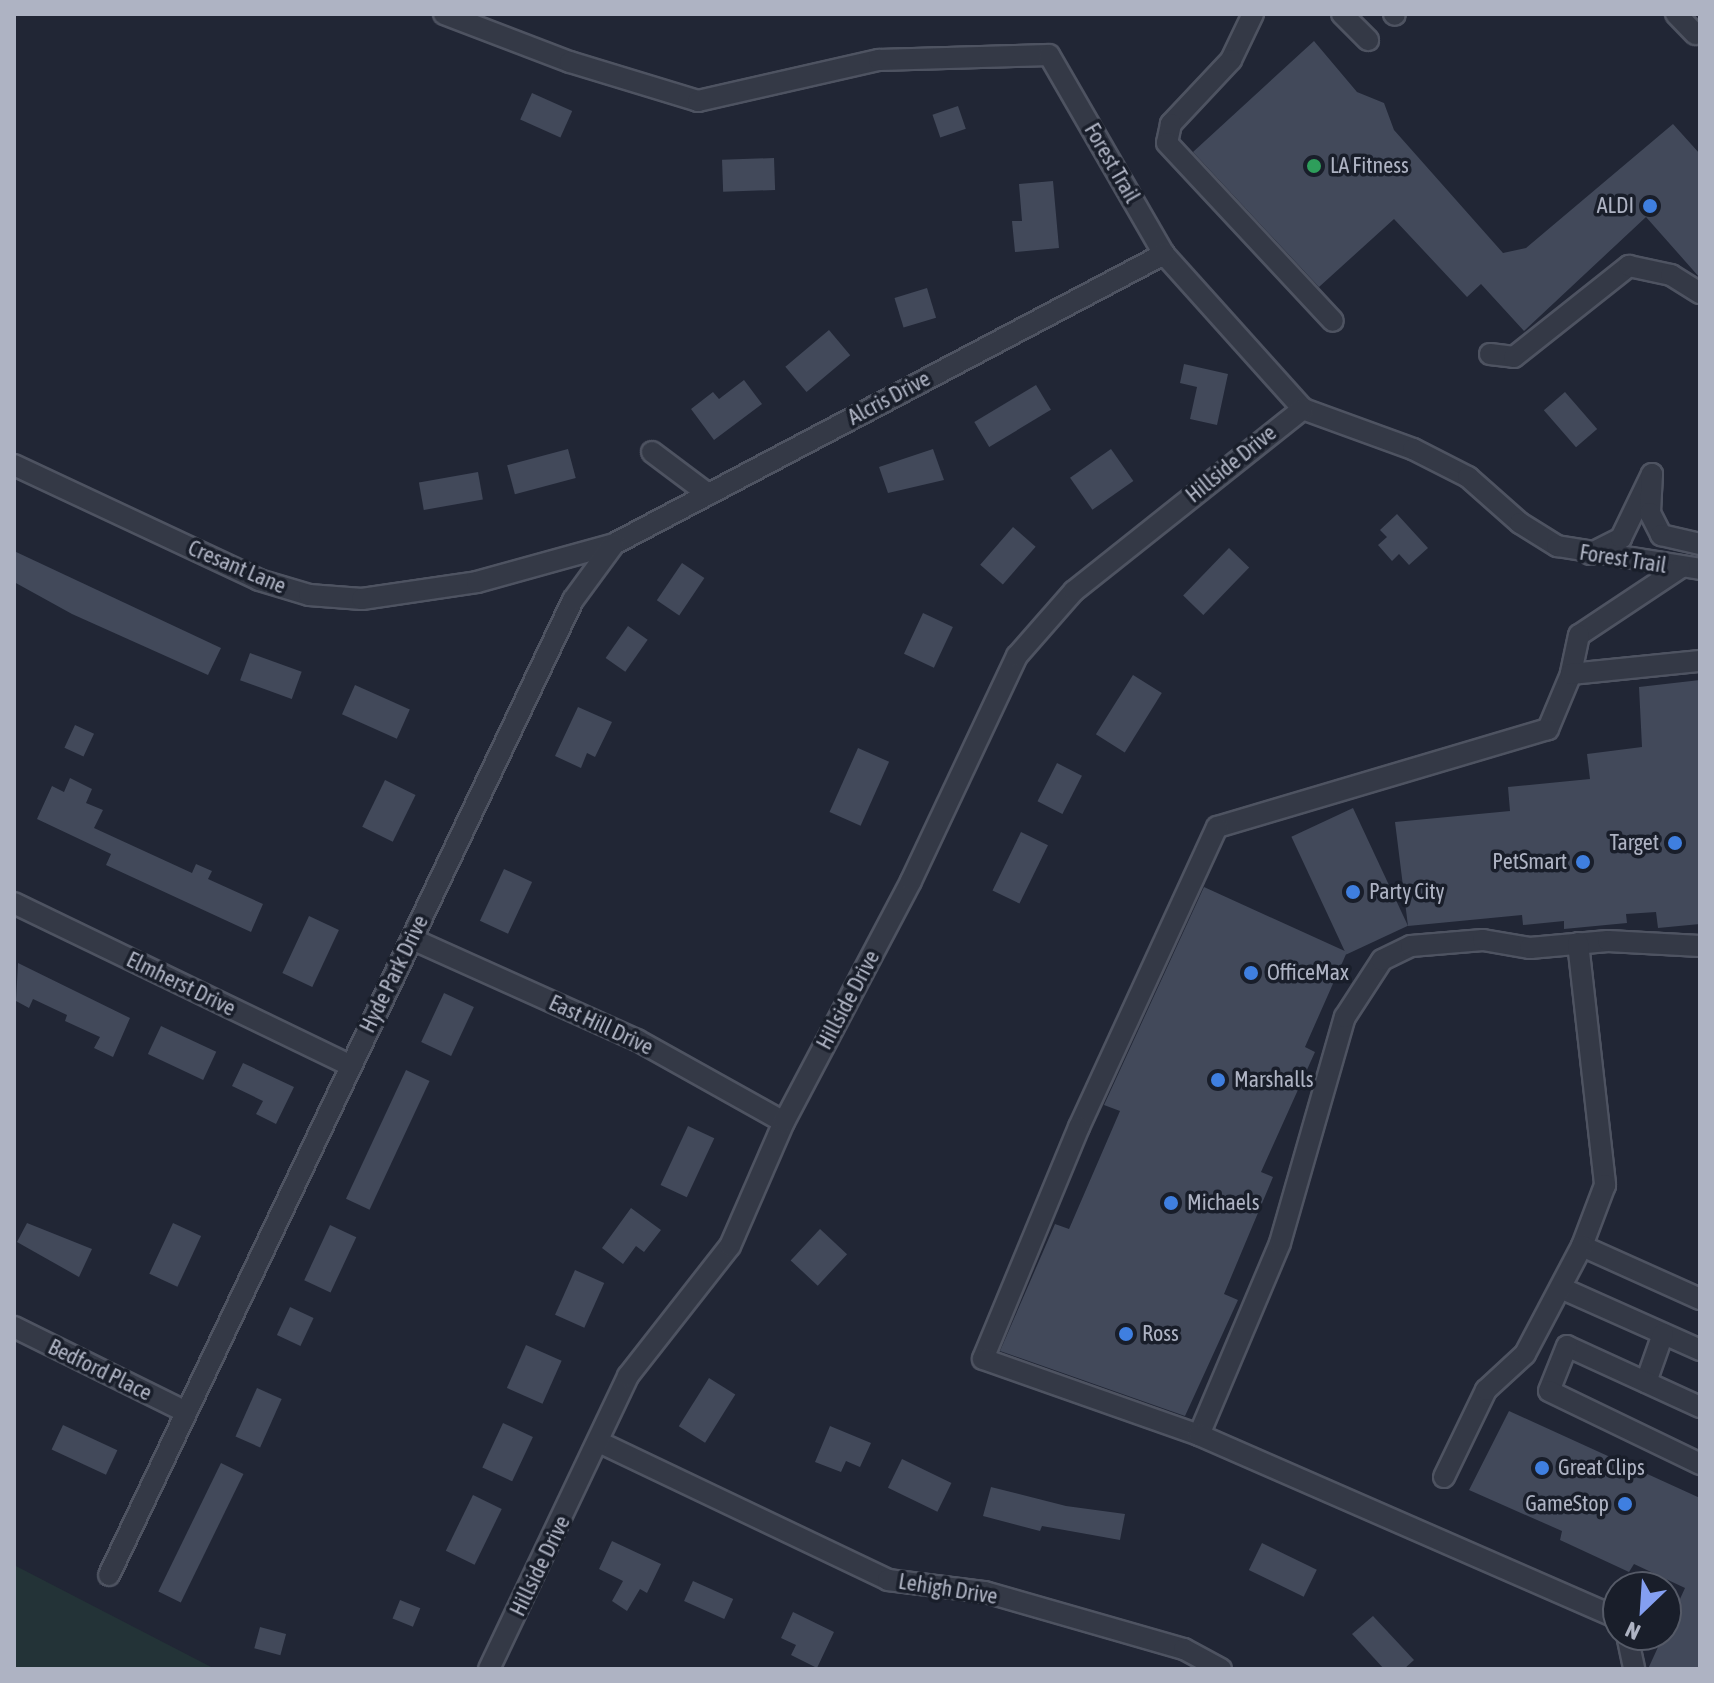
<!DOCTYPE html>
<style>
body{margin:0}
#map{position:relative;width:1714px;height:1683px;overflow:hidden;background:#212635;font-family:"Asap Condensed",sans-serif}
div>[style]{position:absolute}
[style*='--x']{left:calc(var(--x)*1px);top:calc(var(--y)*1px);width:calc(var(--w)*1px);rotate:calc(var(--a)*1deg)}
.green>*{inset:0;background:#233337}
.building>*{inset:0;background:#42495a;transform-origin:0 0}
.roads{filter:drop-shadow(2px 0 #4e5361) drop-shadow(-2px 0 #4e5361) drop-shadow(0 2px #4e5361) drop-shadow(0 -2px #4e5361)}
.minor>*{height:20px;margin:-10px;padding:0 10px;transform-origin:10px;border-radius:10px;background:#343946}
.dots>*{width:22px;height:22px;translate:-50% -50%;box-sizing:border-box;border:4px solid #191e2a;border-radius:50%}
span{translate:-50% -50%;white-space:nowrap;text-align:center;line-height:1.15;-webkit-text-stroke:7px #191e2a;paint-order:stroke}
.street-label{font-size:22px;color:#aeb3c3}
.poi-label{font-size:22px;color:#aeb3c3}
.left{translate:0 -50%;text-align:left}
.right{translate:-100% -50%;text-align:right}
.frame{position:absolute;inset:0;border:16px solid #aeb3c3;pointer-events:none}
.north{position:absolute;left:1602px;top:1571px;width:80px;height:80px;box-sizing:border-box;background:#191e2a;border:2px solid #555a67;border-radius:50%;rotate:205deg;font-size:22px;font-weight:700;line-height:32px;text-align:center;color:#aeb3c3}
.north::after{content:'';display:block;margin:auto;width:28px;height:36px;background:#849ff1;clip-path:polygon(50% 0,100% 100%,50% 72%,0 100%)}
</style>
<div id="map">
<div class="green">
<div style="clip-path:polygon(14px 1565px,215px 1669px,14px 1669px)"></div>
</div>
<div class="building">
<div style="clip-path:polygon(1314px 41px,1357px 92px,1384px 103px,1394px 130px,1503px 253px,1526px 248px,1673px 124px,1700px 154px,1700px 278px,1646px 217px,1524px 331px,1481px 284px,1467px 297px,1394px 219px,1319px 287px,1193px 152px)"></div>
<div style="left:532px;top:93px;width:44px;height:29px;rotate:24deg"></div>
<div style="left:958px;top:106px;width:24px;height:27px;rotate:71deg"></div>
<div style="left:774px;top:158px;width:32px;height:52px;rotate:88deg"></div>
<div style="clip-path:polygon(1053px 181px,1059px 248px,1015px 252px,1012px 221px,1022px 221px,1019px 184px)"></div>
<div style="left:927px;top:288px;width:31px;height:34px;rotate:73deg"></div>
<div style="left:829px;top:330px;width:33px;height:57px;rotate:50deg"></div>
<div style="clip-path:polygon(1184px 364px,1228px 374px,1217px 425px,1190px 419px,1197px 387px,1180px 383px)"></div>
<div style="clip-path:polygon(744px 380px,762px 404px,714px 440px,691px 409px,713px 392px,719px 399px)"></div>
<div style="left:1036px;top:385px;width:29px;height:72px;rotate:59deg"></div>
<div style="left:1565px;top:392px;width:49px;height:28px;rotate:49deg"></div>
<div style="left:568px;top:449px;width:30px;height:63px;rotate:75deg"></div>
<div style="clip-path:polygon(933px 449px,944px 480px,888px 493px,879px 467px)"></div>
<div style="left:1111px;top:449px;width:39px;height:50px;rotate:55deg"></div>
<div style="left:478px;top:472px;width:28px;height:60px;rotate:80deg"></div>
<div style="clip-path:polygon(1397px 514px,1428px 548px,1409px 565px,1399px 554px,1392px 561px,1378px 545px,1387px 537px,1380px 530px)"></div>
<div style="left:1013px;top:527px;width:30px;height:50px;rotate:41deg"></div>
<div style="left:1229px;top:548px;width:28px;height:66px;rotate:44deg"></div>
<div style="clip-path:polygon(14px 551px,221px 648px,208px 675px,72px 614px,14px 582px)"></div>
<div style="left:682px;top:563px;width:27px;height:45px;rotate:34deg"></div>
<div style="left:923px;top:613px;width:33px;height:45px;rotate:25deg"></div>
<div style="left:628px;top:626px;width:24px;height:39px;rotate:35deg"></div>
<div style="left:250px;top:653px;width:55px;height:29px;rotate:20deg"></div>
<div style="left:1133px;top:675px;width:34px;height:70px;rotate:32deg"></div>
<div style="clip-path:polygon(1700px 680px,1700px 924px,1658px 928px,1656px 912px,1626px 914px,1627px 923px,1564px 929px,1564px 921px,1523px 925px,1522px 915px,1408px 926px,1395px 822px,1510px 811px,1508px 787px,1590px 779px,1587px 754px,1642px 747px,1639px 687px)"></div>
<div style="left:355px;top:685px;width:60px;height:32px;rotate:24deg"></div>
<div style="clip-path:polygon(578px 707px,612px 722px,595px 757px,587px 753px,581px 768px,555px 756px)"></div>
<div style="left:75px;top:725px;width:21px;height:25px;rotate:25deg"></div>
<div style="left:858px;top:748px;width:34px;height:70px;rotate:24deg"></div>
<div style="left:1057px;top:763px;width:28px;height:43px;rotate:27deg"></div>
<div style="clip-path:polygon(70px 778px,92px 789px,86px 803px,103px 810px,94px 828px,192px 873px,196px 864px,212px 871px,208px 879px,263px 904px,251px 932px,106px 865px,111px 854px,37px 819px,52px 786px,64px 792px)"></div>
<div style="left:385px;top:780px;width:34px;height:52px;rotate:26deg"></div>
<div style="left:1353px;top:808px;width:130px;height:68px;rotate:65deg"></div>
<div style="left:1021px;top:832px;width:30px;height:65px;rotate:26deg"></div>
<div style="left:504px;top:869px;width:31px;height:57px;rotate:25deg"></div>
<div style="clip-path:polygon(1204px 887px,1347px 952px,1305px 1047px,1315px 1052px,1261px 1172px,1273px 1177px,1224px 1294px,1238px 1300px,1185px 1416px,1000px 1351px,1055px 1224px,1069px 1229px,1120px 1111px,1104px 1105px)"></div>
<div style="left:309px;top:916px;width:33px;height:63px;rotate:25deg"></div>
<div style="clip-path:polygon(18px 963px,130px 1018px,113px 1057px,94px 1048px,100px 1037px,65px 1021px,67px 1015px,33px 999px,29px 1008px,16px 1001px)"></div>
<div style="left:444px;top:993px;width:33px;height:54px;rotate:25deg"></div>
<div style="left:161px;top:1026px;width:61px;height:31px;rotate:25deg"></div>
<div style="clip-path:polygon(243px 1063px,294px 1087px,276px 1124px,256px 1114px,263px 1101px,232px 1086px)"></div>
<div style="left:406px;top:1070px;width:26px;height:142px;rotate:25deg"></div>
<div style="left:688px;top:1126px;width:29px;height:65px;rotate:25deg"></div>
<div style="clip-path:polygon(631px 1208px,661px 1230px,644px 1252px,636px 1246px,623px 1264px,602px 1248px)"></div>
<div style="clip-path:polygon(27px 1223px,92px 1249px,79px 1277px,17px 1242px)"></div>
<div style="left:173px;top:1223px;width:31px;height:56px;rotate:25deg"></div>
<div style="left:330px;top:1225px;width:29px;height:61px;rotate:25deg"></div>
<div style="left:820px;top:1229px;width:37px;height:43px;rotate:43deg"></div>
<div style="left:575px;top:1270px;width:32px;height:49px;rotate:24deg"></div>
<div style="left:290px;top:1307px;width:26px;height:31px;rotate:25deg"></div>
<div style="left:526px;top:1345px;width:39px;height:47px;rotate:24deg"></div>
<div style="left:709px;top:1378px;width:31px;height:57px;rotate:32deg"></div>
<div style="left:257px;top:1388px;width:27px;height:53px;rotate:24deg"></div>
<div style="clip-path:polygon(1509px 1411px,1700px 1498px,1700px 1669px,1648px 1669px,1685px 1588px,1634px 1564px,1629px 1572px,1560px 1540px,1562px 1531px,1469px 1490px)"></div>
<div style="left:503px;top:1423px;width:33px;height:49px;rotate:25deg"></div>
<div style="left:63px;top:1425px;width:60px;height:27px;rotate:25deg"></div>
<div style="clip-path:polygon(830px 1426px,871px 1443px,860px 1467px,846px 1461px,841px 1472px,815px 1462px)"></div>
<div style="left:902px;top:1459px;width:55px;height:32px;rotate:26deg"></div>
<div style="left:221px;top:1463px;width:25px;height:143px;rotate:26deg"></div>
<div style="clip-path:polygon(991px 1487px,1066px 1506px,1125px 1514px,1120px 1540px,1042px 1526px,1040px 1531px,983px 1516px)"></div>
<div style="left:473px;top:1495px;width:32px;height:62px;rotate:26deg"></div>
<div style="clip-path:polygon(612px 1541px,661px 1564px,647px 1593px,640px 1589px,627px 1611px,612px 1601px,623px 1581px,599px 1569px)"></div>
<div style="left:1262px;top:1543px;width:61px;height:30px;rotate:26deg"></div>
<div style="left:693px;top:1581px;width:44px;height:22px;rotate:24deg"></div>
<div style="left:400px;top:1600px;width:22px;height:20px;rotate:22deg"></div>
<div style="clip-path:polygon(793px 1612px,834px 1632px,817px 1668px,791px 1655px,796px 1645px,781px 1638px)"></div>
<div style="clip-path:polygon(1373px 1616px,1414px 1660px,1404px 1669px,1384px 1669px,1352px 1634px)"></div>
<div style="left:260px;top:1627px;width:27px;height:22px;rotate:15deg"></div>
</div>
<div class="roads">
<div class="minor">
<div style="--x:444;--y:14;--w:135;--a:20.9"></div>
<div style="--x:570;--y:62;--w:134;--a:16.9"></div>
<div style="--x:698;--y:101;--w:186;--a:-12.8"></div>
<div style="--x:879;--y:60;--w:170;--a:-1.7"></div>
<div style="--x:1049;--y:55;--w:230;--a:60"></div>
<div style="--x:1164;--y:254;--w:208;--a:48.1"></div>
<div style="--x:1303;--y:409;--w:117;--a:20"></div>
<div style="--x:1413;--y:449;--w:62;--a:27"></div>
<div style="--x:1468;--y:477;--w:69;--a:41.5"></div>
<div style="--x:1520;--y:523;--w:44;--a:31.9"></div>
<div style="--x:1557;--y:546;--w:145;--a:9.1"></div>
<div style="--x:1253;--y:14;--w:51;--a:115.6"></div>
<div style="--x:1231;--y:60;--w:88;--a:133.2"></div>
<div style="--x:1171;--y:124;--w:19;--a:102"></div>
<div style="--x:1167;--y:143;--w:243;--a:47"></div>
<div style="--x:1342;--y:14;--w:37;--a:45"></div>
<div style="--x:1394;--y:14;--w:1;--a:45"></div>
<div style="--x:1676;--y:14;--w:28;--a:46"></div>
<div style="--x:1490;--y:354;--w:24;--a:7"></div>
<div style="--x:1514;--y:357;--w:147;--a:-38.4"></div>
<div style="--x:1629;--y:266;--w:43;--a:12.1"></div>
<div style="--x:1671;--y:275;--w:34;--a:32"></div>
<div style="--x:652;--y:452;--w:70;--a:36.9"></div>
<div style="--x:14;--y:465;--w:271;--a:25.1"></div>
<div style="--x:259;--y:580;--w:52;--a:16.7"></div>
<div style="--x:309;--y:595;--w:53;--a:4.3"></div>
<div style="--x:362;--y:599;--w:116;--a:-8.4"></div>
<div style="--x:477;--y:582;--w:142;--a:-15.5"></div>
<div style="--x:614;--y:544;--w:622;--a:-27.8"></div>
<div style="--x:1590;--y:554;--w:35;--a:-27"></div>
<div style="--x:1621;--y:538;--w:71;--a:-64.2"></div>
<div style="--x:1652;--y:474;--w:39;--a:93"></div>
<div style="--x:1650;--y:513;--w:25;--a:63"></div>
<div style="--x:1661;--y:535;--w:40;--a:13"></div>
<div style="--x:1680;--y:568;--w:121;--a:146.4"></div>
<div style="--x:1579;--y:635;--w:40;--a:102"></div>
<div style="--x:1571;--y:674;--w:60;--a:112.7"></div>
<div style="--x:1548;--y:729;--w:345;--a:163.5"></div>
<div style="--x:1217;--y:827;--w:330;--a:114.7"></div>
<div style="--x:1079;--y:1127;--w:251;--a:112.5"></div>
<div style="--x:983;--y:1359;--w:229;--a:19.4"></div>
<div style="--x:1199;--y:1435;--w:208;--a:-67.1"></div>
<div style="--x:1280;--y:1243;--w:235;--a:-74"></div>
<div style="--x:1345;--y:1017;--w:68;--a:-57"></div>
<div style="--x:1382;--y:960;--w:32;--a:-26"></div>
<div style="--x:1411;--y:946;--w:72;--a:-4.8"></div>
<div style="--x:1483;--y:940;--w:48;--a:9.7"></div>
<div style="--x:1530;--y:948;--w:78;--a:-5.1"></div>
<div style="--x:1608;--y:941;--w:92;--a:3.1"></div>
<div style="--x:1571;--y:674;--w:130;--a:-5.8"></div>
<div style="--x:14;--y:903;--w:372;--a:25.8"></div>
<div style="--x:412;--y:939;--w:247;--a:24.2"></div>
<div style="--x:637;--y:1040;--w:168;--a:29.2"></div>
<div style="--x:1578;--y:943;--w:244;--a:83.6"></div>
<div style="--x:1605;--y:1185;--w:65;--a:110.7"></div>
<div style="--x:1582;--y:1246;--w:129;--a:24.2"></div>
<div style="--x:1561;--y:1288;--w:152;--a:24"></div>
<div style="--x:14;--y:1327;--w:192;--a:26.3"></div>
<div style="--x:1646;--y:1382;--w:51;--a:-70.5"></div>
<div style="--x:1700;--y:1407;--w:146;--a:-155.4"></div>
<div style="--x:1567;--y:1346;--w:48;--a:111.8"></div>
<div style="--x:1549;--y:1391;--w:168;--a:25.8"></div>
<div style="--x:1199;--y:1435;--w:457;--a:23.6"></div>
<div style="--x:599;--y:1442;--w:320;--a:25.5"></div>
<div style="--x:888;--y:1580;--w:98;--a:7.1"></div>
<div style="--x:985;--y:1592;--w:207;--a:16"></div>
<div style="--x:1184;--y:1649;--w:42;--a:28.4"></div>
<div style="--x:1444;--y:1477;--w:97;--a:-64.2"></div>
<div style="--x:1486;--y:1390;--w:53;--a:-42.7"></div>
<div style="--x:1525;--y:1354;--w:122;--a:-62.2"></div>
<div style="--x:109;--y:1575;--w:1080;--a:-64.55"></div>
<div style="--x:573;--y:600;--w:69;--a:-53.8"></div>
<div style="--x:1627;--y:1635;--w:35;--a:78"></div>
<div style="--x:489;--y:1669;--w:324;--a:-64.6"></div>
<div style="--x:628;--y:1376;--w:165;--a:-51.9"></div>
<div style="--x:730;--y:1246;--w:135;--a:-66.5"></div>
<div style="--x:784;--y:1122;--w:272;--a:-62.2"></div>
<div style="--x:911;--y:881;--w:249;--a:-64.8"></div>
<div style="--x:1017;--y:656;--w:86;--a:-48.8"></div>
<div style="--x:1074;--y:591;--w:293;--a:-38.5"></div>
</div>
</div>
<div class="dots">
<div style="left:1314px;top:166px;background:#2e9e5b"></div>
<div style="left:1650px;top:206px;background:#3f7fe0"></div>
<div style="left:1675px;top:843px;background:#3f7fe0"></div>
<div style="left:1583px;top:862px;background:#3f7fe0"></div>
<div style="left:1353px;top:892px;background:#3f7fe0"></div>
<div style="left:1251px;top:973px;background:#3f7fe0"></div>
<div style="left:1218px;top:1080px;background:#3f7fe0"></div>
<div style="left:1171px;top:1203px;background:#3f7fe0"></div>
<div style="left:1126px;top:1334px;background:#3f7fe0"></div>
<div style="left:1542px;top:1468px;background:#3f7fe0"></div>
<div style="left:1625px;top:1504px;background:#3f7fe0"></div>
</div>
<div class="street-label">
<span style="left:1112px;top:163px;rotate:60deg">Forest Trail</span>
<span style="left:889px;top:398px;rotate:-28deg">Alcris Drive</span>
<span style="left:1231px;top:464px;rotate:-39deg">Hillside Drive</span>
<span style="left:1623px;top:559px;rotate:9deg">Forest Trail</span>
<span style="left:237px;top:567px;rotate:23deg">Cresant Lane</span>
<span style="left:394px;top:974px;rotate:-64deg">Hyde Park Drive</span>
<span style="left:181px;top:984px;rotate:26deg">Elmherst Drive</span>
<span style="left:848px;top:1000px;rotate:-62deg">Hillside Drive</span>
<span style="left:601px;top:1025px;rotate:25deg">East Hill Drive</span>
<span style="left:100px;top:1370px;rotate:26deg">Bedford Place</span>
<span style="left:540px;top:1566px;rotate:-64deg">Hillside Drive</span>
<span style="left:948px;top:1589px;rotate:9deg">Lehigh Drive</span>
</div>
<div class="poi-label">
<span class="left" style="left:1330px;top:166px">LA Fitness</span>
<span class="right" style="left:1634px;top:206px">ALDI</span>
<span class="right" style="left:1659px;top:843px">Target</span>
<span class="right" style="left:1567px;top:862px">PetSmart</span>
<span class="left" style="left:1369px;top:892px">Party City</span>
<span class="left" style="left:1267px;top:973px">OfficeMax</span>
<span class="left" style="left:1234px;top:1080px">Marshalls</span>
<span class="left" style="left:1187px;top:1203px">Michaels</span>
<span class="left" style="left:1142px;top:1334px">Ross</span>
<span class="left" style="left:1558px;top:1468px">Great Clips</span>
<span class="right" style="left:1609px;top:1504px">GameStop</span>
</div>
<div class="frame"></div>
<div class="north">N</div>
</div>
